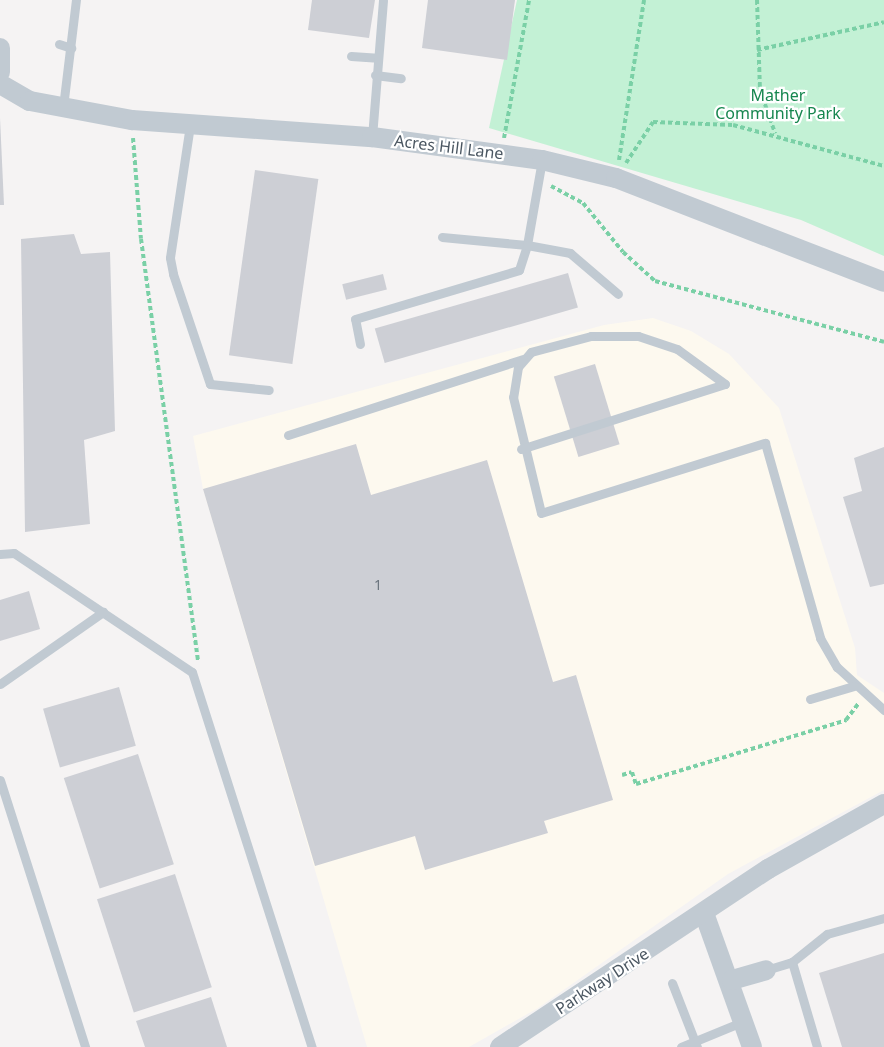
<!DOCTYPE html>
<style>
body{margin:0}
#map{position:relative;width:884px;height:1047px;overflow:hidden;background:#f5f3f3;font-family:"Noto Sans",sans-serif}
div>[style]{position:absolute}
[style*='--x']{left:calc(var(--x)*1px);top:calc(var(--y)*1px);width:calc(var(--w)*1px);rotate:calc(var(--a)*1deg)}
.commercial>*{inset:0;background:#fdf9ef}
.green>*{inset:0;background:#c3f1d5}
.building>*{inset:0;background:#cdcfd5;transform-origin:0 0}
.path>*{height:4px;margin-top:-2px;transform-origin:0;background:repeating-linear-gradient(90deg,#7ad0a6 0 4.5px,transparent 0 7.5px)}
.service>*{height:9px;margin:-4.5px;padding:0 4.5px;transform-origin:4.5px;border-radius:4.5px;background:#c1cad2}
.minor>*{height:20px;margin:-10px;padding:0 10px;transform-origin:10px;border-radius:10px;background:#c1cad2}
span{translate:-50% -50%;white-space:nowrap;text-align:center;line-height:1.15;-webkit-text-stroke:4.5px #fff;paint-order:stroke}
.number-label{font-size:14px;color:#6b747e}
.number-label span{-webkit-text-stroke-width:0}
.park-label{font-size:16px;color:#17864f}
.street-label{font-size:16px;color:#4a5661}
</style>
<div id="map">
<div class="commercial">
<div style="clip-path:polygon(653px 318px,691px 331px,729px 354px,779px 408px,855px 648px,857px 675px,884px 693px,884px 790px,728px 874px,538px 1008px,469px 1047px,367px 1047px,203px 489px,193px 436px,604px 325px)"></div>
</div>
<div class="green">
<div style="clip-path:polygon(517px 0,884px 0,884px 256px,801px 220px,489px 128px)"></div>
</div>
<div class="building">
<div style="clip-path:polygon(312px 0,375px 0,369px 38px,308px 30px)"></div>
<div style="clip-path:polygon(428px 0,515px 0,507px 60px,422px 48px)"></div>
<div style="clip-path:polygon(0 118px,4px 205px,0 205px)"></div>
<div style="left:255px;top:170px;width:64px;height:187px;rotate:8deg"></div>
<div style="clip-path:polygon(74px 234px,81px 254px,110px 252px,115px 431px,84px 440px,90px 524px,25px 532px,21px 239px)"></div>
<div style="left:568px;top:273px;width:36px;height:201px;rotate:74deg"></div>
<div style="left:383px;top:274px;width:16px;height:42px;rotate:76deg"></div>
<div style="left:595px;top:364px;width:84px;height:43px;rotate:73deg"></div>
<div style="clip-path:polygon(356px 444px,371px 495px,487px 460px,553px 682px,576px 675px,613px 800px,544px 821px,548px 833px,425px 870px,415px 836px,315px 866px,203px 489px)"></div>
<div style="clip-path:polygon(884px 447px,884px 584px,870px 587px,843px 497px,862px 491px,854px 458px)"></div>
<div style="clip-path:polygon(29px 591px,40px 629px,0 641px,0 600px)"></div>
<div style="left:119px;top:687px;width:61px;height:79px;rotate:74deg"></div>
<div style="left:138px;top:754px;width:116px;height:78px;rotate:72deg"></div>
<div style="left:175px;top:874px;width:119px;height:82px;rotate:72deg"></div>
<div style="clip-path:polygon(884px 953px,884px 1047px,842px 1047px,819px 973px)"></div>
<div style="clip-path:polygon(211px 997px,227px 1047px,145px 1047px,136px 1021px)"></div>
</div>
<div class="path">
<div style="--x:757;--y:0;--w:90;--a:88.1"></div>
<div style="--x:760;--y:90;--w:46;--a:70.8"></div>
<div style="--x:757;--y:50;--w:130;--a:-12.4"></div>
<div style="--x:133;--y:138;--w:101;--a:85.5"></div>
<div style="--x:141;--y:239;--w:426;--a:82.3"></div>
<div style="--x:504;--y:138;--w:140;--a:-79.7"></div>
<div style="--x:619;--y:160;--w:162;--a:-81.1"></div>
<div style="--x:626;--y:163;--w:49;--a:-56.6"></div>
<div style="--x:653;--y:122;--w:80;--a:2.1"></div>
<div style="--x:733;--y:125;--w:156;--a:15.2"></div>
<div style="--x:551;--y:186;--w:36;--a:28"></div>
<div style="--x:583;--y:203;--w:63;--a:50.8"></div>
<div style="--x:623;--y:252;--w:43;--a:42.2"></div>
<div style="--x:655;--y:281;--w:237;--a:14.9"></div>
<div style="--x:622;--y:775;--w:10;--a:-17"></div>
<div style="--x:632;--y:772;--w:13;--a:72"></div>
<div style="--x:636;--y:784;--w:220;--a:-16.9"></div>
<div style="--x:846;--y:720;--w:20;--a:-53"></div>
</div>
<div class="service">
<div style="--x:59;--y:44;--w:13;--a:18"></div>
<div style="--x:351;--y:56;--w:26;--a:4"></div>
<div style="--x:375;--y:75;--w:26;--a:7"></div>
<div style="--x:63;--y:107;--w:108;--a:-83.1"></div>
<div style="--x:190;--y:125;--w:134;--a:98.6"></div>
<div style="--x:170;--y:258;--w:16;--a:79"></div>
<div style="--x:173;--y:274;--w:116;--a:71.4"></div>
<div style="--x:210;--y:384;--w:59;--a:5.8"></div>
<div style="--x:372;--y:137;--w:137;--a:-85.4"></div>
<div style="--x:442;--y:237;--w:85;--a:5.4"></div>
<div style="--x:527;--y:245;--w:86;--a:-80"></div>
<div style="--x:360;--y:344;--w:25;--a:-101"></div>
<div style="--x:355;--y:319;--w:171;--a:-16.6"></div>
<div style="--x:519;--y:270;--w:26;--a:-72"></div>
<div style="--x:527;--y:245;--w:44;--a:10.5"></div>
<div style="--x:570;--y:253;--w:63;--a:40.5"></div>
<div style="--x:725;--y:384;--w:59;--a:-143.9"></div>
<div style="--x:677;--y:349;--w:41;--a:-161.6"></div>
<div style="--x:638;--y:336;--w:47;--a:180"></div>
<div style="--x:591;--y:336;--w:62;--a:165.1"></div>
<div style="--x:531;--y:352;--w:20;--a:131"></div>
<div style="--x:518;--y:367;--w:30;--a:99"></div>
<div style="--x:513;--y:397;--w:119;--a:76.4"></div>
<div style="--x:541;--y:513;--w:235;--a:-17.4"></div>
<div style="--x:765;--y:443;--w:203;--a:74.2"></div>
<div style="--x:820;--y:638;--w:34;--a:60"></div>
<div style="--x:837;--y:667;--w:64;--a:42.5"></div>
<div style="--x:288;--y:435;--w:247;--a:-17.9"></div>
<div style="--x:521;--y:449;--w:214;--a:-17.7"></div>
<div style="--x:0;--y:554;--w:14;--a:-4"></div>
<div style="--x:14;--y:553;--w:214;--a:33.8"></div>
<div style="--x:192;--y:672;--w:394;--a:72.3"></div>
<div style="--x:0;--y:684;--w:126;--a:-35"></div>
<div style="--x:810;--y:699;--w:46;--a:-16.5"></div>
<div style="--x:0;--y:780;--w:280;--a:72.3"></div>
<div style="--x:792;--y:962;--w:89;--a:73.6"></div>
<div style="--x:766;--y:970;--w:27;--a:-17"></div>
<div style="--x:792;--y:962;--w:45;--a:-38.7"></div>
<div style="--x:827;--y:934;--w:59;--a:-15.7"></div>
<div style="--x:672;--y:983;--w:69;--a:68.7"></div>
<div style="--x:681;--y:1047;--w:68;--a:-22.4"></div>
</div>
<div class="minor">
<div style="--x:0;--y:48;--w:24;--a:90"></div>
<div style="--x:0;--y:84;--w:34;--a:30"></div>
<div style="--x:30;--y:101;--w:104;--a:10.6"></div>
<div style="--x:132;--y:120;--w:241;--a:4.1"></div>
<div style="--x:372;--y:137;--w:172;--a:7.7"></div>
<div style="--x:542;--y:160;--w:76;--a:13.7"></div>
<div style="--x:616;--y:178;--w:287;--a:21.2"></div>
<div style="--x:704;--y:913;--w:142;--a:70.3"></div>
<div style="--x:732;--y:980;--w:35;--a:-16"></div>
<div style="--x:500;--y:1047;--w:322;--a:-33.6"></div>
<div style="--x:768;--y:869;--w:133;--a:-29.3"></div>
</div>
<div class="number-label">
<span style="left:378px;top:585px">1</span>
</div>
<div class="park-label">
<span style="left:778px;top:104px">Mather<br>Community Park</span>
</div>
<div class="street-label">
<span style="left:449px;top:147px;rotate:7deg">Acres Hill Lane</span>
<span style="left:602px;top:981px;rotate:-33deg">Parkway Drive</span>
</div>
</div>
